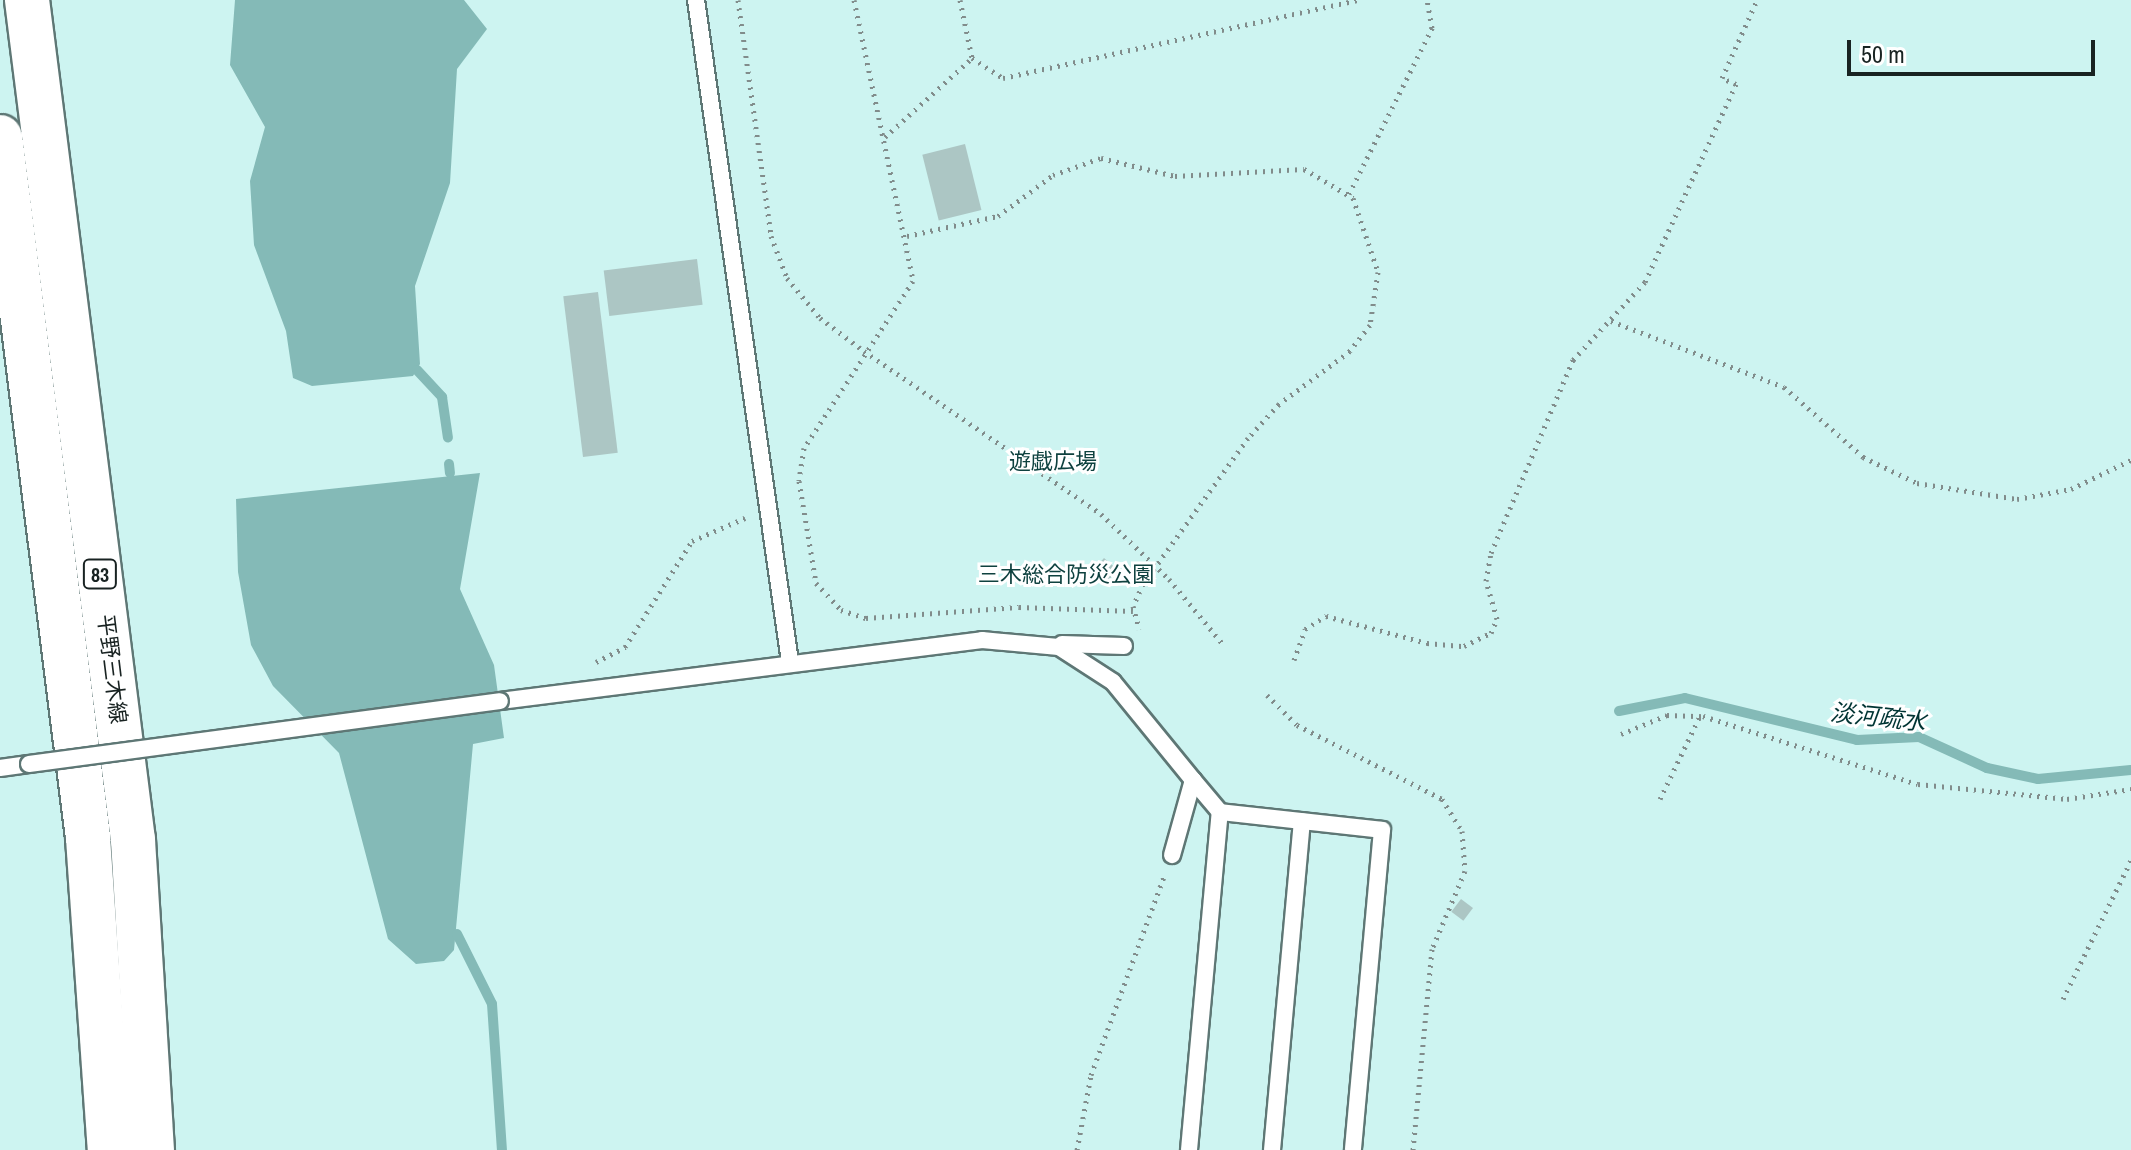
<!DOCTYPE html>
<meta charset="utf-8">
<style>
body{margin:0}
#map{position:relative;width:2131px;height:1150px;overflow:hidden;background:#f3fefd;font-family:"Archivo Narrow","Noto Sans JP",sans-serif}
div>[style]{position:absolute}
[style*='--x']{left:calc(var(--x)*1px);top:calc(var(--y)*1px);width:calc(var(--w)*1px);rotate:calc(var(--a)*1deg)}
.green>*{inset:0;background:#cdf4f1;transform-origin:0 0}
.water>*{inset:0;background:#84bab7}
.stream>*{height:10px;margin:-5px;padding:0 5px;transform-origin:5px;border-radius:5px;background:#84bab7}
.building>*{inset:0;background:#acc6c4;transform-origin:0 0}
.path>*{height:5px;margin-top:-2.5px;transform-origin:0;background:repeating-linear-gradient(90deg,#818c8b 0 2px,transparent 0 8px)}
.roads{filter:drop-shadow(2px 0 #5e7775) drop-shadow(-2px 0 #5e7775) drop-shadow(0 2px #5e7775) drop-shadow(0 -2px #5e7775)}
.lane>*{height:16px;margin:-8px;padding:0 8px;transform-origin:8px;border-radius:8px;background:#fff}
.primary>*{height:44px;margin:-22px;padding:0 22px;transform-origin:22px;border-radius:22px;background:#fff}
.bridges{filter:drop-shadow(2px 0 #5e7775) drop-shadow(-2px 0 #5e7775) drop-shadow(0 2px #5e7775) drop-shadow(0 -2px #5e7775)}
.lane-bridge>*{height:16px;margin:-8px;padding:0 8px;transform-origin:8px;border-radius:8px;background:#fff}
span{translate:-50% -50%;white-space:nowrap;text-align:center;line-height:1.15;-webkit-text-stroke:6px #fff;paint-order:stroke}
.shield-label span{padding:2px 6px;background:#fff;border:2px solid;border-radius:6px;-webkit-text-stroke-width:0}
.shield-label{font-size:20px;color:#192322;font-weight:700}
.park-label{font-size:22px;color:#0e413f}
.street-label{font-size:22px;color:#192322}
.water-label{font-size:24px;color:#003433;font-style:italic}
.scale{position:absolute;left:1847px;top:40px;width:248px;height:36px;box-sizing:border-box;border:4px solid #192322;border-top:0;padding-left:10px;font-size:24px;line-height:28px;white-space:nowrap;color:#192322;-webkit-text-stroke:6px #fff;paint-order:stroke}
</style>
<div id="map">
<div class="green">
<div style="left:0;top:0;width:2131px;height:1150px"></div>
</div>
<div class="water">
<div style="clip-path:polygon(235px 0,464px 0,487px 29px,457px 69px,450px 183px,415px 286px,420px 364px,413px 376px,312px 386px,293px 378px,286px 331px,254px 245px,250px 181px,265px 127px,230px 65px)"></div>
<div style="clip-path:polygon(480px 473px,460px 589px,494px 665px,504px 738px,473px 744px,454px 950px,444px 961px,416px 964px,388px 939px,339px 753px,273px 686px,251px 645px,238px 572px,236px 499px)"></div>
</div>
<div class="stream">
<div style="--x:417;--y:370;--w:37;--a:47"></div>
<div style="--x:442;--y:397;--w:41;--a:81.7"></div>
<div style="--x:449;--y:464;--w:9;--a:84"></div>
<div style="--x:1619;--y:711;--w:67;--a:-11.1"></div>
<div style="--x:1685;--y:698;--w:177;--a:13.7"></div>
<div style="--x:1857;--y:740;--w:62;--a:-2.8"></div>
<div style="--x:1919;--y:737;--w:75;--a:24.5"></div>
<div style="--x:1987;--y:768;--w:52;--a:12.2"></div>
<div style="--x:2038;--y:779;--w:93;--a:-5.5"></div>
<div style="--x:457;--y:934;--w:78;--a:63.4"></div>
<div style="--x:492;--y:1004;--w:146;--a:86.1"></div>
</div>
<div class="building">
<div style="left:965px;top:144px;width:68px;height:44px;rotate:76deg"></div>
<div style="left:697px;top:259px;width:46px;height:94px;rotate:83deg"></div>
<div style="left:598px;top:292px;width:162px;height:35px;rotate:83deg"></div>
<div style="left:1104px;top:558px;width:18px;height:20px;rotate:41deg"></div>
<div style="left:1461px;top:899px;width:15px;height:16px;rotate:37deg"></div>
</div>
<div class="path">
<div style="--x:738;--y:0;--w:238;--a:82"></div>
<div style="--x:771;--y:236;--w:45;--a:69.1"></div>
<div style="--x:787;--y:278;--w:52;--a:50.5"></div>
<div style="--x:820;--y:318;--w:55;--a:36.9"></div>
<div style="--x:864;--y:351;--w:288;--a:34.5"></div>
<div style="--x:1101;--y:514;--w:94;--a:43.7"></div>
<div style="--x:1169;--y:579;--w:83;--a:50.4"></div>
<div style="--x:854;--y:0;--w:287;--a:78.1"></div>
<div style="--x:913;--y:281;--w:199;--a:123.1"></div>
<div style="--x:804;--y:448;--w:33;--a:99"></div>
<div style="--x:799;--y:481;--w:103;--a:80.5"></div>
<div style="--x:816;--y:583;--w:37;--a:47"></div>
<div style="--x:841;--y:610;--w:26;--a:18"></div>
<div style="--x:866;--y:618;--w:153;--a:-4.1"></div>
<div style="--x:1019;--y:607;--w:114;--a:2"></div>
<div style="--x:960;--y:0;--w:59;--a:78.3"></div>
<div style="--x:972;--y:58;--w:37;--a:33"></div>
<div style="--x:1003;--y:78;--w:363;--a:-12.4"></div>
<div style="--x:885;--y:137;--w:118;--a:-42.2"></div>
<div style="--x:1349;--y:194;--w:186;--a:-63.4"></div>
<div style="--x:1432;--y:28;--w:28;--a:-100"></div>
<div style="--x:907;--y:236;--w:93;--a:-12.4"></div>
<div style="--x:998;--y:216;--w:69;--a:-36.7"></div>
<div style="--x:1053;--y:175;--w:51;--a:-19.5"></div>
<div style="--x:1101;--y:158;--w:76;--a:13.7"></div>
<div style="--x:1175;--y:176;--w:129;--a:-3.1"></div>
<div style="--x:1304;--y:169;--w:57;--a:30.6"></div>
<div style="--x:1353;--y:198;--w:78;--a:71.3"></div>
<div style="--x:1378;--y:272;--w:54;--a:98.6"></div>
<div style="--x:1370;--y:325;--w:33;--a:128"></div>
<div style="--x:1350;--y:351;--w:89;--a:143.3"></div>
<div style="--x:1279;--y:404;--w:46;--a:132.4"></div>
<div style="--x:1248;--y:438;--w:180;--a:125.7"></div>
<div style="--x:1143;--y:584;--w:24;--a:114"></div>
<div style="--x:1133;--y:606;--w:24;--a:75"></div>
<div style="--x:1611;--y:321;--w:185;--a:20.9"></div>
<div style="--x:1784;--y:387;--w:106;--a:41.5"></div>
<div style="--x:1863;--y:457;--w:60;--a:25.7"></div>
<div style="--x:1917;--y:483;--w:101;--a:9.1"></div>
<div style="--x:2017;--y:499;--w:55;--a:-10.5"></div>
<div style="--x:2071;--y:489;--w:67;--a:-25.8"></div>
<div style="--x:1294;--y:660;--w:33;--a:-70"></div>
<div style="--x:1305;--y:629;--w:25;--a:-32"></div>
<div style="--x:1326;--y:616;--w:105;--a:15"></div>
<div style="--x:1427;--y:643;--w:37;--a:5"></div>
<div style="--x:1464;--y:646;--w:30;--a:-26"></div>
<div style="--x:1491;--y:633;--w:15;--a:-67"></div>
<div style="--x:1497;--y:619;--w:40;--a:-106"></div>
<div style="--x:1486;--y:581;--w:28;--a:-80"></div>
<div style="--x:1491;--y:553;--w:210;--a:-67"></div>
<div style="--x:1573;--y:360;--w:106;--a:-47.3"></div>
<div style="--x:1645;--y:282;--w:218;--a:-65.3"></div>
<div style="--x:1736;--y:84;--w:15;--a:-157"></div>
<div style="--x:1722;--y:78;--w:85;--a:-65.8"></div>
<div style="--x:596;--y:662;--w:33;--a:-27"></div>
<div style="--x:625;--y:647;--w:125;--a:-57.7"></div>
<div style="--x:692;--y:541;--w:58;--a:-23.5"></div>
<div style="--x:1267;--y:695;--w:42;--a:45"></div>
<div style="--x:1297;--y:725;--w:163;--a:27"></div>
<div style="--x:1442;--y:799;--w:38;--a:58"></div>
<div style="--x:1462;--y:831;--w:40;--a:85.7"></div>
<div style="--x:1465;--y:871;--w:85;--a:112.9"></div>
<div style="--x:1432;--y:949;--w:202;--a:95.4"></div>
<div style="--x:1621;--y:734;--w:50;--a:-22.4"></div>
<div style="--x:1667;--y:715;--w:36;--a:2"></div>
<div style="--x:1703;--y:716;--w:225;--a:17.6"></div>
<div style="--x:1918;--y:784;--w:150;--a:5.7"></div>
<div style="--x:2067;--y:799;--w:65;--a:-8.9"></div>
<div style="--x:1660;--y:799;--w:92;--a:-64.3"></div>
<div style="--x:2063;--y:999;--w:155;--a:-63.9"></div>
<div style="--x:1077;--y:1150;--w:76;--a:-79.4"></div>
<div style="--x:1091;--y:1075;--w:211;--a:-69.8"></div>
</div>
<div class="roads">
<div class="lane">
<div style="--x:696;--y:0;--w:669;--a:81.92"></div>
<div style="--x:1062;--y:644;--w:62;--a:1.8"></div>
<div style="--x:500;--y:701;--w:486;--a:-7.2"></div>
<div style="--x:982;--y:640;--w:77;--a:5.2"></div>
<div style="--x:1059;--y:647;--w:64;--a:32.9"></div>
<div style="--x:1113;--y:682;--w:127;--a:50.8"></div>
<div style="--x:1193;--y:780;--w:78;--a:105.6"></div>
<div style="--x:0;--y:768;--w:29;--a:-8"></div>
<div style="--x:1193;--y:780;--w:42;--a:49.8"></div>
<div style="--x:1220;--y:812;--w:163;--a:6.3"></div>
<div style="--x:1382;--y:830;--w:321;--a:95.2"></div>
<div style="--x:1189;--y:1150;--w:339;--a:-84.8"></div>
<div style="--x:1272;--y:1150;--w:330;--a:-84.8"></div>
</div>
<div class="primary">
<div style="--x:27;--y:0;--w:847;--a:82.81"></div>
<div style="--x:133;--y:840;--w:311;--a:86.5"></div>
<div style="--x:0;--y:137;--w:707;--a:82.84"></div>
<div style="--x:88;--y:838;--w:313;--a:86"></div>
</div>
</div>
<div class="bridges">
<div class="lane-bridge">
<div style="--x:29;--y:764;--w:475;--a:-7.6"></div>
</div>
</div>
<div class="shield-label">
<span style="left:100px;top:574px">83</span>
</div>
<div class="park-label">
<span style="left:1053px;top:462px">遊戯広場</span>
<span style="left:1066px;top:575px">三木総合防災公園</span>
</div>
<div class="street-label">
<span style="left:112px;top:669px;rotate:83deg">平野三木線</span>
</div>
<div class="water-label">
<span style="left:1878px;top:717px;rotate:6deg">淡河疏水</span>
</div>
<div class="scale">50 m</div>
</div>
